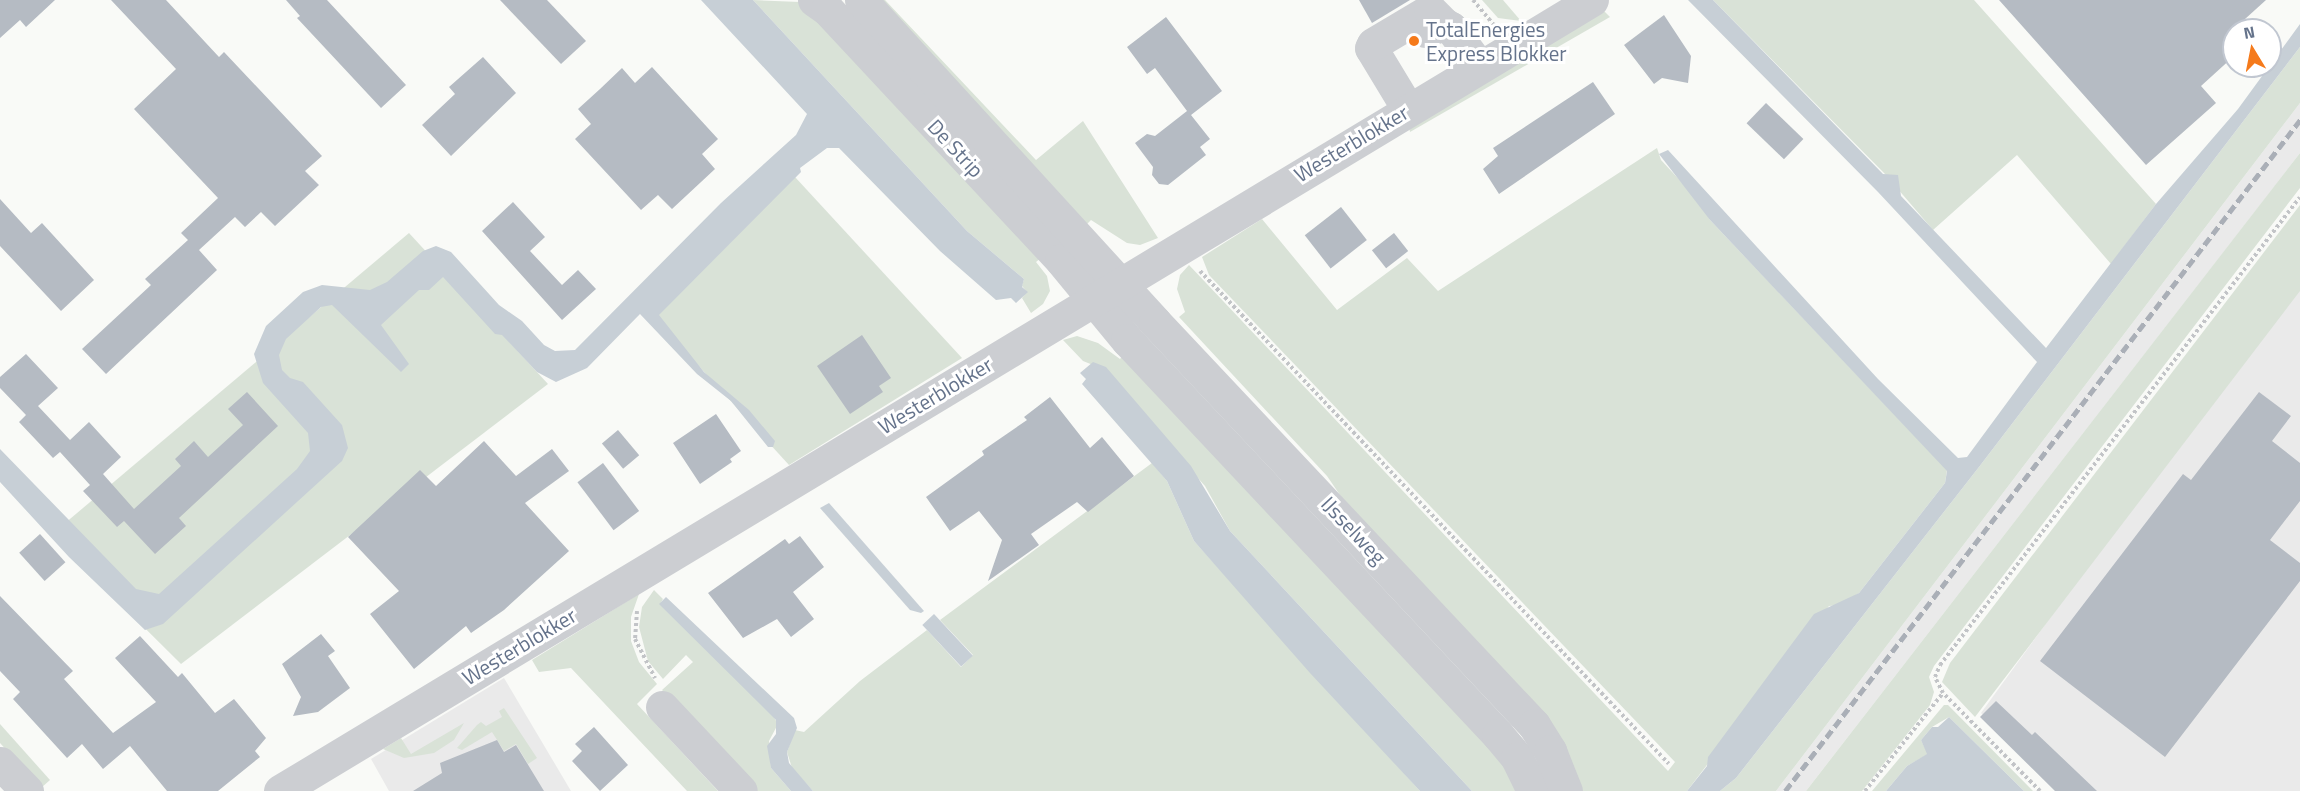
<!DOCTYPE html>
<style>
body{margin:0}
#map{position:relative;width:2300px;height:791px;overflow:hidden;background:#f9faf7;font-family:"Titillium Web",sans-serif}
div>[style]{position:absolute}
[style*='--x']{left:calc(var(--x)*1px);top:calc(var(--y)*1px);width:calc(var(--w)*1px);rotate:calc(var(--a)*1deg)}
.built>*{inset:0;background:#eaeaea}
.green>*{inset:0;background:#d9e2d7}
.water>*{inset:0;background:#c7cfd6;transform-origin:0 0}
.building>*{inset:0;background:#b5bbc3;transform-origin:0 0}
.path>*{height:4px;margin-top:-2px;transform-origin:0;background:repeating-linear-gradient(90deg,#c2c4c7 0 3px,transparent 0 6px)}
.minor>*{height:33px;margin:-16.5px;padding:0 16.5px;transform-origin:16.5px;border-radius:16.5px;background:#ccced2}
.rail>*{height:4.5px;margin-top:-2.25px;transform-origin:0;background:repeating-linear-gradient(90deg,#aaafb7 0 9px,transparent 0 13.5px)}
.dots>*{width:16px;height:16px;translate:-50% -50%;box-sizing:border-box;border:3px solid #fff;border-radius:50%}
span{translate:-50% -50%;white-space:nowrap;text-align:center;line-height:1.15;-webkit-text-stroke:6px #fff;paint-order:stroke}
.poi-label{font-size:21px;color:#65738b}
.left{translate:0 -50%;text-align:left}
.street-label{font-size:21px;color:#65738b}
.north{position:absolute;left:2222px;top:18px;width:60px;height:60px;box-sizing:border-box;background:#fff;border:2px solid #c1c7d1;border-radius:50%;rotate:350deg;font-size:16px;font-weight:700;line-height:24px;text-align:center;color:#65738b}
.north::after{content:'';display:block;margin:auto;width:21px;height:27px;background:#f57a1b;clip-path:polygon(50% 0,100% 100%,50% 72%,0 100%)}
</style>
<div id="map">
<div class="built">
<div style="clip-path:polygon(2300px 103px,2300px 153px,2264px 200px,1806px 791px,1776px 791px)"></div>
<div style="clip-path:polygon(2300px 273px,2300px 791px,2063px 791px,1981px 713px)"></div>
<div style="clip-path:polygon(504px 678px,571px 791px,389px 791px,371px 759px)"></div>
</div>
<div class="green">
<div style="clip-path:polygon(753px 0,800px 2px,1042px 257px,1036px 262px,1047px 276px,1050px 291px,1043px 304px,1031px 313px,1022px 298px,1027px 292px,1022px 286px,1024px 279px,967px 231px)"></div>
<div style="clip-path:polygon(870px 0,885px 0,1036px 160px,1083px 121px,1158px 238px,1140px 245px,1127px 243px,1091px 220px,1086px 225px)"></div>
<div style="clip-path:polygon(1482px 0,1503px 0,1521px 21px,1498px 18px)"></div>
<div style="clip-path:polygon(1713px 0,1974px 0,2156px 204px,2111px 264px,2017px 155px,1933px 230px,1885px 174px)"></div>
<div style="clip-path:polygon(1600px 7px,1610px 17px,1410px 132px,1408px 122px)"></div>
<div style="clip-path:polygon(2300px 47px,2300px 103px,1776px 791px,1720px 791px,1736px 778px,1979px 467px)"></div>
<div style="clip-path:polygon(1657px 148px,1661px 160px,1700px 202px,1710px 220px,1947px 470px,1945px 483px,1859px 593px,1840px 605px,1829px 606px,1687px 791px,1577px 791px,1364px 530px,1327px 476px,1179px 317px,1185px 312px,1177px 289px,1180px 275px,1189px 265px,1668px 771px,1675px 762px,1209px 275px,1202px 257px,1262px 219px,1337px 310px,1407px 258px,1438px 291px)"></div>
<div style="clip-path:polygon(2300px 153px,2300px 188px,1934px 666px,1929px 677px,1934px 692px,1930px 705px,1862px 791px,1806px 791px)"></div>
<div style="clip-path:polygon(795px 177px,962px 358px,789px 465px,655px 318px)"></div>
<div style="clip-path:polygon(2300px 205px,2300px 291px,1975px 717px,1942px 682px,1950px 663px)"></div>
<div style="clip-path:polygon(409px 233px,548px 384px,181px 664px,51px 535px)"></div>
<div style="clip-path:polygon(1077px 336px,1098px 343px,1120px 359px,1125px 353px,1500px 748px,1525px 791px,1472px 791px,1230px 531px,1205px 486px,1098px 367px,1083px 361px,1063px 340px)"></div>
<div style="clip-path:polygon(1152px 463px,1167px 481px,1194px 541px,1420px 791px,813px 791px,792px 768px,787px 752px,795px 730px,804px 732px,860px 681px,927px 630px,961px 667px,973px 655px,940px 620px)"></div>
<div style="clip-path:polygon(654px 590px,663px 599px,660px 604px,772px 714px,778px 724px,769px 741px,771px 768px,791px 791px,757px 791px,662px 690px,693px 662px,686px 655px,663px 679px,648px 661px,639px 627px,642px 607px)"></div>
<div style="clip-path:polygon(639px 594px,631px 617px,631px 641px,639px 662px,657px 684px,637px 704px,718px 791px,687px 791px,571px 668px,539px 672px,532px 660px)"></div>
<div style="clip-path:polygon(1944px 705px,1948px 705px,2033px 791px,2024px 791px,1949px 717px,1932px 727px,1921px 740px,1928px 754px,1907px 766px,1886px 791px,1872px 791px)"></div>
<div style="clip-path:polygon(504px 708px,537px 758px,528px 764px,516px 744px,504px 751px,492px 732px,462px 750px,457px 748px,477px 725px,481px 722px,486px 726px,502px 717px,499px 711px)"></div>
<div style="clip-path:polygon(464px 723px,454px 740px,434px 753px,404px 758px,383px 749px,401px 738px,411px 754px)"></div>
<div style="clip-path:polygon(0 724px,50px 780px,41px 788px,0 743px)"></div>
</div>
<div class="water">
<div style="clip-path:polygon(701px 0,753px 0,967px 231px,1024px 279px,1022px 287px,1028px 292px,1016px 303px,1011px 298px,996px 300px,940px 251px,839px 148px,827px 148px,800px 168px,801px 172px,659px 315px,704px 372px,749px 410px,775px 441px,773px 447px,768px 447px,731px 401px,697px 374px,640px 314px,587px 368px,556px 382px,537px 372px,502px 335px,495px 334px,443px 277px,429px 290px,419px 290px,381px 325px,409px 364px,401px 372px,332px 305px,321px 307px,286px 339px,279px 355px,282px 370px,290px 378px,303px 382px,342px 425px,348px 448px,342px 461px,163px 624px,145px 630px,69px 557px,0 482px,0 449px,136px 589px,159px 594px,297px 469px,310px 451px,308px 433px,263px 383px,254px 354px,266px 326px,303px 292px,322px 285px,370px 290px,387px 282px,423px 251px,436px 246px,451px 252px,499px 305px,522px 321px,544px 345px,555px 351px,575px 350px,721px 203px,796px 135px,807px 114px)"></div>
<div style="clip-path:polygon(1688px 0,1713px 0,1883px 174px,1898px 175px,1901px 196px,2046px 348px,2156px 204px,2238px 109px,2300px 24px,2300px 47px,1979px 467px,1736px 778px,1720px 791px,1687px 791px,1707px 766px,1708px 757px,1814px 614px,1859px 593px,1945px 483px,1947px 471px,1710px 220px,1659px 154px,1668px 150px,1878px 379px,1958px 458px,1967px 457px,2037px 362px,1878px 192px)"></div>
<div style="clip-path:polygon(1093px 362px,1106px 367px,1191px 466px,1230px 531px,1472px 791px,1420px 791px,1310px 673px,1194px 541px,1167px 481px,1082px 384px,1086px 379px,1080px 373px)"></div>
<div style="clip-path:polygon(829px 503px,924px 611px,921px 613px,910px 610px,820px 508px)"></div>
<div style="clip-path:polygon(666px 597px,794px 718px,797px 728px,787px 752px,789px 763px,813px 791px,791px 791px,771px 768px,767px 746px,776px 734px,776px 720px,659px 604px)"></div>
<div style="left:934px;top:614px;width:57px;height:16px;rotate:47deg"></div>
<div style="clip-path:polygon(1949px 717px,2024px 791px,1886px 791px,1907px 766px,1927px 754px,1921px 740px,1932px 727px,1938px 727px)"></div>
</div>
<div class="building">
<div style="clip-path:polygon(0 0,55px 0,26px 27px,20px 20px,0 38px)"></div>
<div style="clip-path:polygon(111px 0,166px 0,219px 57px,224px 52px,322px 156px,305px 171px,319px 185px,275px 226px,261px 212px,245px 227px,235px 217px,199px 250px,217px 270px,106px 374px,82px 349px,151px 285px,145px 279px,188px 240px,181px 233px,218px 198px,134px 109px,176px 69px)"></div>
<div style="clip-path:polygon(286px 0,327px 0,406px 85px,381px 108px,297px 18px,300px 16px)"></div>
<div style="clip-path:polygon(500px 0,547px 0,586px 41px,561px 64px)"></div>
<div style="clip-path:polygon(1359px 0,1410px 0,1372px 23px)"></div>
<div style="clip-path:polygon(1999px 0,2266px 0,2234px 29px,2234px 56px,2201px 86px,2216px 103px,2146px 165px)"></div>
<div style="clip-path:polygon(1664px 15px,1691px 56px,1688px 83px,1662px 78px,1654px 84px,1624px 45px)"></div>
<div style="clip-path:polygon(1166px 17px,1222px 91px,1191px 115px,1210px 139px,1200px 147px,1206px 155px,1168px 185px,1159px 184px,1152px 175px,1153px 167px,1135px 143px,1147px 134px,1155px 136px,1187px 111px,1155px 68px,1147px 74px,1127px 47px)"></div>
<div style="clip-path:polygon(483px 57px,516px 93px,451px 156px,422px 125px,455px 94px,449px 87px)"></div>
<div style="clip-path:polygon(652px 67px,718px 139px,702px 154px,715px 169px,672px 209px,658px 195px,641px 210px,575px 139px,591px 124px,578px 109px,600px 89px,622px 68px,635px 83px)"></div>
<div style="clip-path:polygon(1593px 82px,1615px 114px,1499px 194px,1483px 169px,1498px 156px,1493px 148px)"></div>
<div style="left:1766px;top:103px;width:52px;height:28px;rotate:44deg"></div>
<div style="clip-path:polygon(0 199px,31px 233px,42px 223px,94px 280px,61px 311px,0 246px)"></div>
<div style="clip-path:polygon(513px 202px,545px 237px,530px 251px,562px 285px,578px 270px,596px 289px,562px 320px,482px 231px)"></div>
<div style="left:1341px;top:207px;width:42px;height:46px;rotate:52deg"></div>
<div style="left:1394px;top:233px;width:23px;height:28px;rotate:52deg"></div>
<div style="clip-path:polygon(862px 335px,891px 378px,879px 386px,883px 392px,850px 414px,817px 366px)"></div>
<div style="clip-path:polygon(26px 354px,58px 388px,38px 406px,70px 440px,89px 422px,121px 457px,103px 474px,134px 509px,181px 466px,175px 459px,194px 441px,208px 457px,243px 425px,228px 409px,247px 392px,278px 426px,179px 518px,186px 526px,155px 554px,124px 521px,117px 527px,83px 491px,90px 485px,60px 452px,53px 458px,19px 422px,26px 415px,0 388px,0 377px)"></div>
<div style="clip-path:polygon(2259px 392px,2291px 416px,2272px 441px,2300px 463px,2300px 501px,2270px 540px,2300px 563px,2300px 581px,2165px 757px,2040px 661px,2183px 474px,2191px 480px)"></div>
<div style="clip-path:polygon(1050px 397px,1090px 448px,1102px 437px,1134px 476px,1088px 512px,1077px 502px,1031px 534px,1039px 545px,988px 581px,1002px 540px,979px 511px,950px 531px,926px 497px,984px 455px,982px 451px,1027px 420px,1024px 417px)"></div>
<div style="clip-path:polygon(716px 414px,741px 451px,730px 459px,732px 462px,700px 484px,673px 443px)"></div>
<div style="left:618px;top:430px;width:33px;height:21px;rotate:50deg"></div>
<div style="clip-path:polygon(484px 441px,516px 476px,552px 449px,569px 471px,525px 503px,569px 551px,504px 610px,471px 633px,466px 626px,414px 669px,370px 614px,399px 591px,348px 537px,420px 470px,436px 486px)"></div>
<div style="left:603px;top:463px;width:60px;height:32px;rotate:53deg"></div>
<div style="left:40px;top:534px;width:38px;height:28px;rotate:48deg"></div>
<div style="clip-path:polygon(800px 536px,824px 567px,793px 592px,814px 619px,791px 637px,777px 619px,743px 638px,708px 593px,785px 539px,789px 544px)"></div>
<div style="clip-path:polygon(0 596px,73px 671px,64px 679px,113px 733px,156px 702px,115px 658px,140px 636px,178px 677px,182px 673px,215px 713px,234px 699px,266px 738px,255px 751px,260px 757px,218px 791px,167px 791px,130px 746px,103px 769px,82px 744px,67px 758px,13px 699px,20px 692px,0 671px)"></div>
<div style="clip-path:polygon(321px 634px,335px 651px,328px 656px,350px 688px,318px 712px,293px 716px,301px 697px,282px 664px)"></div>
<div style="clip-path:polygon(1996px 701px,2032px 735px,2035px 732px,2097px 791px,2055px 791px,1980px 717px)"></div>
<div style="clip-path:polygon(594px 727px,628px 765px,600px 791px,572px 761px,582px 751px,575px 744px)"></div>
<div style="clip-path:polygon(497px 740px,504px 752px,516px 745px,544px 791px,413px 791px,442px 773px,440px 763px)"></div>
</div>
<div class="path">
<div style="--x:1473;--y:0;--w:33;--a:50"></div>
<div style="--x:1200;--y:271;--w:680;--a:46.43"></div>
<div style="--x:637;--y:611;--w:28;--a:94"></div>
<div style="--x:635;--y:639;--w:44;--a:62.9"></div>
<div style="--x:1865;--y:791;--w:125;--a:-51.5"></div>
<div style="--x:2040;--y:791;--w:138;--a:-134.7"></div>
<div style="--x:1943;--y:693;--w:18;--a:-117"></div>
<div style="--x:1935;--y:677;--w:13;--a:-67"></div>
<div style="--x:1940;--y:665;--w:590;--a:-52.43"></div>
</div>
<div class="minor">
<div style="--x:814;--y:0;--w:16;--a:35"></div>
<div style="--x:827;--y:9;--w:343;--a:47"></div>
<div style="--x:1061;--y:260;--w:104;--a:50.5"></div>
<div style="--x:1127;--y:340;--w:542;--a:46.79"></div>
<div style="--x:1498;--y:735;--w:30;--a:50"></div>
<div style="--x:1517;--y:758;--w:37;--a:64"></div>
<div style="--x:861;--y:0;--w:436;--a:47.6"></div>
<div style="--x:1155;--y:322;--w:553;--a:46.76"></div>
<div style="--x:1534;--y:725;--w:31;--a:58"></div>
<div style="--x:1550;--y:751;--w:43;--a:68.2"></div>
<div style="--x:1425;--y:31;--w:20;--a:-20"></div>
<div style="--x:1444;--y:24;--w:8;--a:30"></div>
<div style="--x:1451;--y:28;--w:47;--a:53.6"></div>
<div style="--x:1408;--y:109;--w:71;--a:-121.2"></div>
<div style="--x:1371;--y:48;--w:4;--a:-63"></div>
<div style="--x:1373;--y:44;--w:66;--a:-30.8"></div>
<div style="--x:1430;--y:10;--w:20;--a:45"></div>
<div style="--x:662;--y:707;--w:115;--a:46.8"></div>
<div style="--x:0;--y:763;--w:39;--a:46"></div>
<div style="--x:280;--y:791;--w:1532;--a:-31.09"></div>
</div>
<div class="rail">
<div style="--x:1785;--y:791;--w:846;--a:-52.49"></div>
</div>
<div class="dots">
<div style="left:1414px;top:41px;background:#f57a1b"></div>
</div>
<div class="poi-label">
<span class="left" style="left:1426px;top:41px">TotalEnergies<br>Express Blokker</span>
</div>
<div class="street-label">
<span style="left:1351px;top:143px;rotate:-31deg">Westerblokker</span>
<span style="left:956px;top:148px;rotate:47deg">De Strip</span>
<span style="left:935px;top:395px;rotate:-31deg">Westerblokker</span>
<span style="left:1354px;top:530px;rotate:47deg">IJsselweg</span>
<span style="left:519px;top:646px;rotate:-31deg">Westerblokker</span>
</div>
<div class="north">N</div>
</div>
